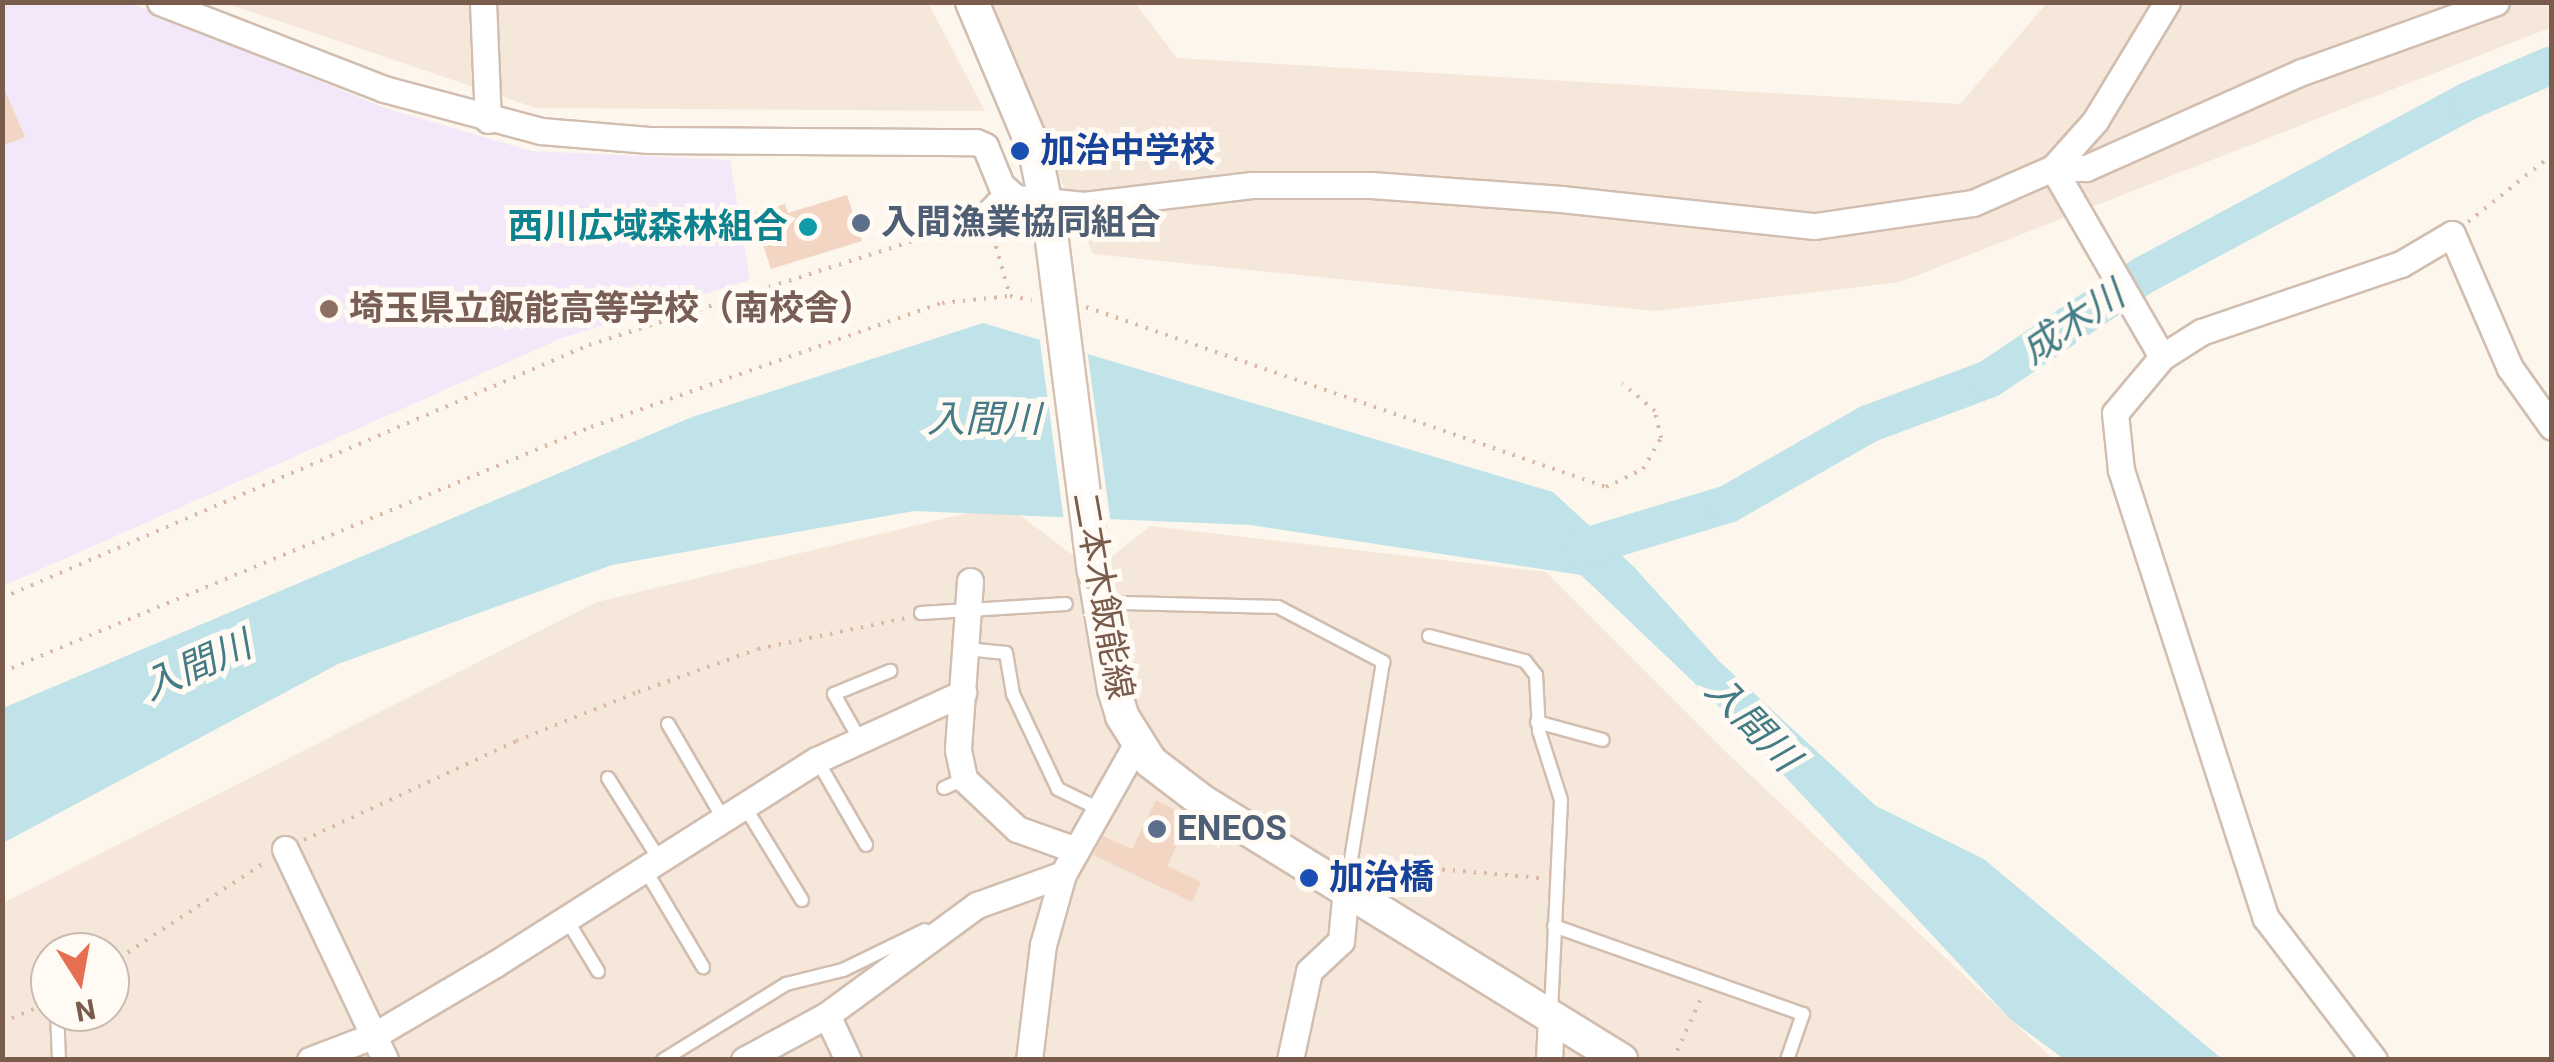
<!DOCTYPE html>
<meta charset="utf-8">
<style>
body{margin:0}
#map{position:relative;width:2554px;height:1062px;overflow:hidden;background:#fdf6ec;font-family:Roboto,"Noto Sans JP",sans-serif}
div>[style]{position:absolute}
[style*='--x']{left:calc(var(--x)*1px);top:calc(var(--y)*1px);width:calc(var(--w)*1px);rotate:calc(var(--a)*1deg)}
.residential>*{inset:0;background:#f5e8da}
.education>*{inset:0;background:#f3e8fa}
.water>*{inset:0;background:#bfe3e8}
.pier>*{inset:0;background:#fdf6ec}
.river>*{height:38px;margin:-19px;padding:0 19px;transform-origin:19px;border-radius:19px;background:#bfe3e8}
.building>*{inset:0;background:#f3d5c3}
.path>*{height:4px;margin-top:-2px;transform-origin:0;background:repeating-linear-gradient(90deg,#d9b8a5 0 2.5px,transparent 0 10.5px)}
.roads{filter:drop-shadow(2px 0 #d1beb0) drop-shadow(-2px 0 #d1beb0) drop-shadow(0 2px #d1beb0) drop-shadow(0 -2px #d1beb0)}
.service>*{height:12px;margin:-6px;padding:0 6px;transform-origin:6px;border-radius:6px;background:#fff}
.minor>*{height:25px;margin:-12.5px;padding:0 12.5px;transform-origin:12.5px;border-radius:12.5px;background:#fff}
.secondary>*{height:32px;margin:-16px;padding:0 16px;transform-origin:16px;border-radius:16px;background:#fff}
.bridges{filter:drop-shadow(2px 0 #d6c0b0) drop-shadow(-2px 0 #d6c0b0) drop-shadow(0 2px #d6c0b0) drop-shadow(0 -2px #d6c0b0)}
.secondary-bridge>*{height:32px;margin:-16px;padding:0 16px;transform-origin:16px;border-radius:16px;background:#fff}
.dots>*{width:28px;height:28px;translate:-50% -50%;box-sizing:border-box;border:5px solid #fffaf3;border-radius:50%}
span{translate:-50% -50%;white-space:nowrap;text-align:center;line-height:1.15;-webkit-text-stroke:10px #fffaf3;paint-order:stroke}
.transit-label{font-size:35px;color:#164399;font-weight:700}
.left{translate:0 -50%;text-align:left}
.service-label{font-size:35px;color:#4e5e75;font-weight:700}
.culture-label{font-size:35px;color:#0d838f;font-weight:700}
.right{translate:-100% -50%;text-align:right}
.education-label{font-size:35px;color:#785e54;font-weight:700}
.street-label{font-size:35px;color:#7a5c4d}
.water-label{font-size:38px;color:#437c86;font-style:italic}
.frame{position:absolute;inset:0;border:5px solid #7a5c4d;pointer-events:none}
.north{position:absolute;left:30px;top:932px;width:100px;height:100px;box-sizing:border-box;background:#fffaf3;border:2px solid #cabbb1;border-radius:50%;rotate:169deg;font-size:28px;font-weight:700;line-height:40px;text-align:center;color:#7a5c4d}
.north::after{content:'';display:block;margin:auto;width:35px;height:45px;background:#e76f51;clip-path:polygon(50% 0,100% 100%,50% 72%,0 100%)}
</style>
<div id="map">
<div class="residential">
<div style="clip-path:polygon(2551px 2px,2552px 27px,1900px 282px,1655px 311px,1093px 254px,984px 3px,1135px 3px,1177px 58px,1960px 104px,2047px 3px)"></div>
<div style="clip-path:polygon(225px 3px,928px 3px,985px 111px,536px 108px)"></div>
<div style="clip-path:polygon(evenodd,1005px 504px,1094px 571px,1150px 526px,1546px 572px,1727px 753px,2053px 1059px,3px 1060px,3px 903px,597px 602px,1005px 504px,50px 952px,110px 952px,110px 1012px,50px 1012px,50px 952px)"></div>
</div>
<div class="education">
<div style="clip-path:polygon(3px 3px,130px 3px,385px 108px,531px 151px,730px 160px,750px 280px,562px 338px,3px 586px)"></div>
</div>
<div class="water">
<div style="clip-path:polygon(983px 323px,1553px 492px,1634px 567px,1719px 661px,1876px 806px,1984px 859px,2222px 1059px,2064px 1059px,2011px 1020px,1725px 712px,1581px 575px,1251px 525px,914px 511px,612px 565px,338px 664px,3px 843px,3px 708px,692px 417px)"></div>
</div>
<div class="pier">
<div style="clip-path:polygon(1039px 334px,1087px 349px,1111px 524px,1064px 522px)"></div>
</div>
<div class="river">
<div style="--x:1582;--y:548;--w:152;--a:-16.8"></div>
<div style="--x:1728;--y:504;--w:161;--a:-29.7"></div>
<div style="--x:1868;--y:424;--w:129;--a:-20.4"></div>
<div style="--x:1989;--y:379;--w:187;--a:-33.9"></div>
<div style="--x:2144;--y:275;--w:368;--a:-28.2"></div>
<div style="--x:2468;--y:101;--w:91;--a:-23.2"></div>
</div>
<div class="building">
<div style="clip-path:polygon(2px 84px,25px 137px,2px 146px)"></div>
<div style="clip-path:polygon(847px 195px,862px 241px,771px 269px,753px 213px,785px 204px,788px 213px)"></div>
<div style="clip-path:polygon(1156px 800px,1190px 817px,1167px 866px,1201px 882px,1192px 902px,1093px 855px,1103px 836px,1132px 849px)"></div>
</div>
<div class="path">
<div style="--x:2468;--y:222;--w:107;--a:-38.6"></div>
<div style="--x:993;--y:236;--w:62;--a:74.2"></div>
<div style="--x:1010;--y:296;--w:22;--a:10"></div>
<div style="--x:1086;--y:307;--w:550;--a:19.09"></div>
<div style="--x:1606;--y:487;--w:41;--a:-25.9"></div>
<div style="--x:1643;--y:469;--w:36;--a:-60"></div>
<div style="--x:1661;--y:438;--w:28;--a:-103"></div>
<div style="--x:1655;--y:411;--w:43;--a:-139.7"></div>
<div style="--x:2;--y:598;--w:639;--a:-23.32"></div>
<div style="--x:589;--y:345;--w:397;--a:-17.8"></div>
<div style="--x:2;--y:672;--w:638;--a:-22.59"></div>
<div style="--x:591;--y:427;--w:372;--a:-19.5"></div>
<div style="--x:942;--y:303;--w:68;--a:-5.9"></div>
<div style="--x:304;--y:840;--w:234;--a:-25"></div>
<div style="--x:516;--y:741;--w:131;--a:-21.9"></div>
<div style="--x:638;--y:692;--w:127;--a:-19.7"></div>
<div style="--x:758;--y:649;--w:152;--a:-11.8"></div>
<div style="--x:1369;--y:863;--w:171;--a:5"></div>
<div style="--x:110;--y:964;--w:186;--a:-33.3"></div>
<div style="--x:2;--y:1022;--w:42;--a:-22.3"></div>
<div style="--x:1673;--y:1060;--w:72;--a:-65.6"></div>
</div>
<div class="roads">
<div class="service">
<div style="--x:1124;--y:603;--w:154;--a:1.5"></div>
<div style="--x:1278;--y:607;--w:119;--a:27.6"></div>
<div style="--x:1383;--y:662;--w:226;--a:99.2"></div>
<div style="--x:921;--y:613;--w:145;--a:-3.6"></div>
<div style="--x:1429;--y:636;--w:99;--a:14.6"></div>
<div style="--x:1525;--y:661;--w:18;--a:52"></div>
<div style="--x:1536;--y:675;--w:56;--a:86.9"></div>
<div style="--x:1539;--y:731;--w:72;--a:72.3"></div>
<div style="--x:1561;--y:800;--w:213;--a:92.7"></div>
<div style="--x:967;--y:649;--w:39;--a:6"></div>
<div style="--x:1006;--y:653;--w:42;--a:80.3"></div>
<div style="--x:1013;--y:694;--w:105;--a:64.7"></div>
<div style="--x:1058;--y:789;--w:46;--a:26"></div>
<div style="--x:1537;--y:722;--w:68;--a:15.3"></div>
<div style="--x:668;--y:724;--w:111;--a:59.7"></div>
<div style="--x:860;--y:740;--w:53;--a:-119.5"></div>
<div style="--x:834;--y:694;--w:61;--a:-22.3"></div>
<div style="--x:817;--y:760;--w:98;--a:60"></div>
<div style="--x:608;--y:778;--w:99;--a:57.8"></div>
<div style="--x:944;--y:788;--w:22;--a:-24"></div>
<div style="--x:745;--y:807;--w:109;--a:58.5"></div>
<div style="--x:646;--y:871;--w:112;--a:59.3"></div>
<div style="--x:567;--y:920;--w:60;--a:58.7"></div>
<div style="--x:1554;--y:926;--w:264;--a:19.5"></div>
<div style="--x:1803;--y:1014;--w:49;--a:109.2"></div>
<div style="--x:57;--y:1012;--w:48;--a:87.6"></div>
<div style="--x:663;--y:1060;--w:145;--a:-31.7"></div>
<div style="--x:786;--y:984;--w:59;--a:-13.8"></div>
<div style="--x:843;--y:970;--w:91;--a:-26"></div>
</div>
<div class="minor">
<div style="--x:160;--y:2;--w:240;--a:21.2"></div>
<div style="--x:384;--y:89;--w:163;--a:15"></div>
<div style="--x:541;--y:131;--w:108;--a:4.8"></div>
<div style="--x:649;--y:140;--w:327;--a:0.4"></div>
<div style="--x:976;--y:142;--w:10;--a:24"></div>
<div style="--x:985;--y:146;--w:42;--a:67.7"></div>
<div style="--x:1001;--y:185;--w:20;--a:41"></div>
<div style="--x:1016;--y:198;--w:68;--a:5.9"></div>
<div style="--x:1084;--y:205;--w:169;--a:-6.8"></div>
<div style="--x:1252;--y:185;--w:119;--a:0"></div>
<div style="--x:1371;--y:185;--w:191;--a:4.2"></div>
<div style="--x:1561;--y:199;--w:255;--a:6.1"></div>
<div style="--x:1815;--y:226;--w:160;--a:-8.3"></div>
<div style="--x:1973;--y:203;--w:87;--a:-23.6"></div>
<div style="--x:2053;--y:168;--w:63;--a:-48.2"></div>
<div style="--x:2095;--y:121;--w:139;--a:-58.8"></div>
<div style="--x:483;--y:2;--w:118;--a:87.6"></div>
<div style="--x:2053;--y:168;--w:218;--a:60"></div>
<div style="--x:2162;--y:357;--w:73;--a:130"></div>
<div style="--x:2115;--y:413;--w:57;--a:84"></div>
<div style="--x:2121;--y:470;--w:471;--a:72.1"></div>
<div style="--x:2266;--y:918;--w:178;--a:52.7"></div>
<div style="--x:2053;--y:168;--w:33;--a:0"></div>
<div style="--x:2086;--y:168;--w:236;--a:-24"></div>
<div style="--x:2302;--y:72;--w:206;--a:-19.8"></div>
<div style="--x:987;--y:215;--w:30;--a:-46"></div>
<div style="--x:2162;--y:357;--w:46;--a:-32.7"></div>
<div style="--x:2201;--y:332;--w:211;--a:-18.8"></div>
<div style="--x:2401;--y:264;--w:59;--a:-30.5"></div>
<div style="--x:2452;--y:234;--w:146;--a:66.6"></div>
<div style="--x:2510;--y:368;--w:72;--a:54.6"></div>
<div style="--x:970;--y:581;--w:169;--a:94.1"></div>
<div style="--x:958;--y:750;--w:30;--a:78"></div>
<div style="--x:964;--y:779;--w:73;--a:43.3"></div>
<div style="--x:1017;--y:829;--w:63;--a:19.6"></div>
<div style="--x:285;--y:849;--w:233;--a:64.6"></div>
<div style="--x:827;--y:1015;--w:50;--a:65"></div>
<div style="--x:310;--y:1060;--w:70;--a:-21"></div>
<div style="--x:375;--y:1035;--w:139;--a:-30.6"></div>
<div style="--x:495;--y:964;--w:381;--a:-32.4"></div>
<div style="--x:817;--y:760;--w:161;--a:-24.7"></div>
<div style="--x:744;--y:1060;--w:94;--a:-28.5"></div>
<div style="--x:827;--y:1015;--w:186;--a:-36.3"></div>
<div style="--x:977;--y:905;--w:91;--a:-19.8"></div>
<div style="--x:1029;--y:1060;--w:116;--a:-83.1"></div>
<div style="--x:1043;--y:945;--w:74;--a:-74.3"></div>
<div style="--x:1063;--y:874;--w:150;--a:-60.5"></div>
<div style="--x:1290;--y:1060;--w:91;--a:-77.9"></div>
<div style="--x:1309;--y:971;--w:44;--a:-43.2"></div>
<div style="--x:1341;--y:941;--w:53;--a:-84.6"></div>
<div style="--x:1549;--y:1060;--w:44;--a:-87.4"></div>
</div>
<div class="secondary">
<div style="--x:972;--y:2;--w:162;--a:67.1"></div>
<div style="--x:1035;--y:151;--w:76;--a:78.5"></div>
<div style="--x:1094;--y:571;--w:120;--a:80.4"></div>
<div style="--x:1114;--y:689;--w:28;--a:73"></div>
<div style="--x:1122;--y:716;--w:54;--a:57.8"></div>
<div style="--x:1151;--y:762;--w:64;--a:37.4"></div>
<div style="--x:1202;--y:801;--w:493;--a:31.7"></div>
</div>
</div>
<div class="bridges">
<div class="secondary-bridge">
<div style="--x:1050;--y:225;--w:349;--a:82.8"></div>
</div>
</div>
<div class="dots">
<div style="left:1020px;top:151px;background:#1a4fb4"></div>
<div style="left:861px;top:223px;background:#5c6f8a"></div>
<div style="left:808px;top:227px;background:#0f9aa8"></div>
<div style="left:329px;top:309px;background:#8d6e63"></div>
<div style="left:1157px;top:829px;background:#5c6f8a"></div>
<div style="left:1309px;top:878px;background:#1a4fb4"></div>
</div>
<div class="transit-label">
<span class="left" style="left:1040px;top:151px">加治中学校</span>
<span class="left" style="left:1329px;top:878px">加治橋</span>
</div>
<div class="service-label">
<span class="left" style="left:881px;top:223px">入間漁業協同組合</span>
<span class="left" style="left:1177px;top:829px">ENEOS</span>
</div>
<div class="culture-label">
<span class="right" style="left:788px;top:227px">西川広域森林組合</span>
</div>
<div class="education-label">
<span class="left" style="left:349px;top:309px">埼玉県立飯能高等学校（南校舎）</span>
</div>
<div class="street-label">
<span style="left:1102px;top:596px;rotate:80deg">二本木飯能線</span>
</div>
<div class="water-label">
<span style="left:2073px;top:323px;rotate:-34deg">成木川</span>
<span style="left:984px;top:420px">入間川</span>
<span style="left:197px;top:666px;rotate:-24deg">入間川</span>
<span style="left:1752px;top:724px;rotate:46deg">入間川</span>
</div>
<div class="frame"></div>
<div class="north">N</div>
</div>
